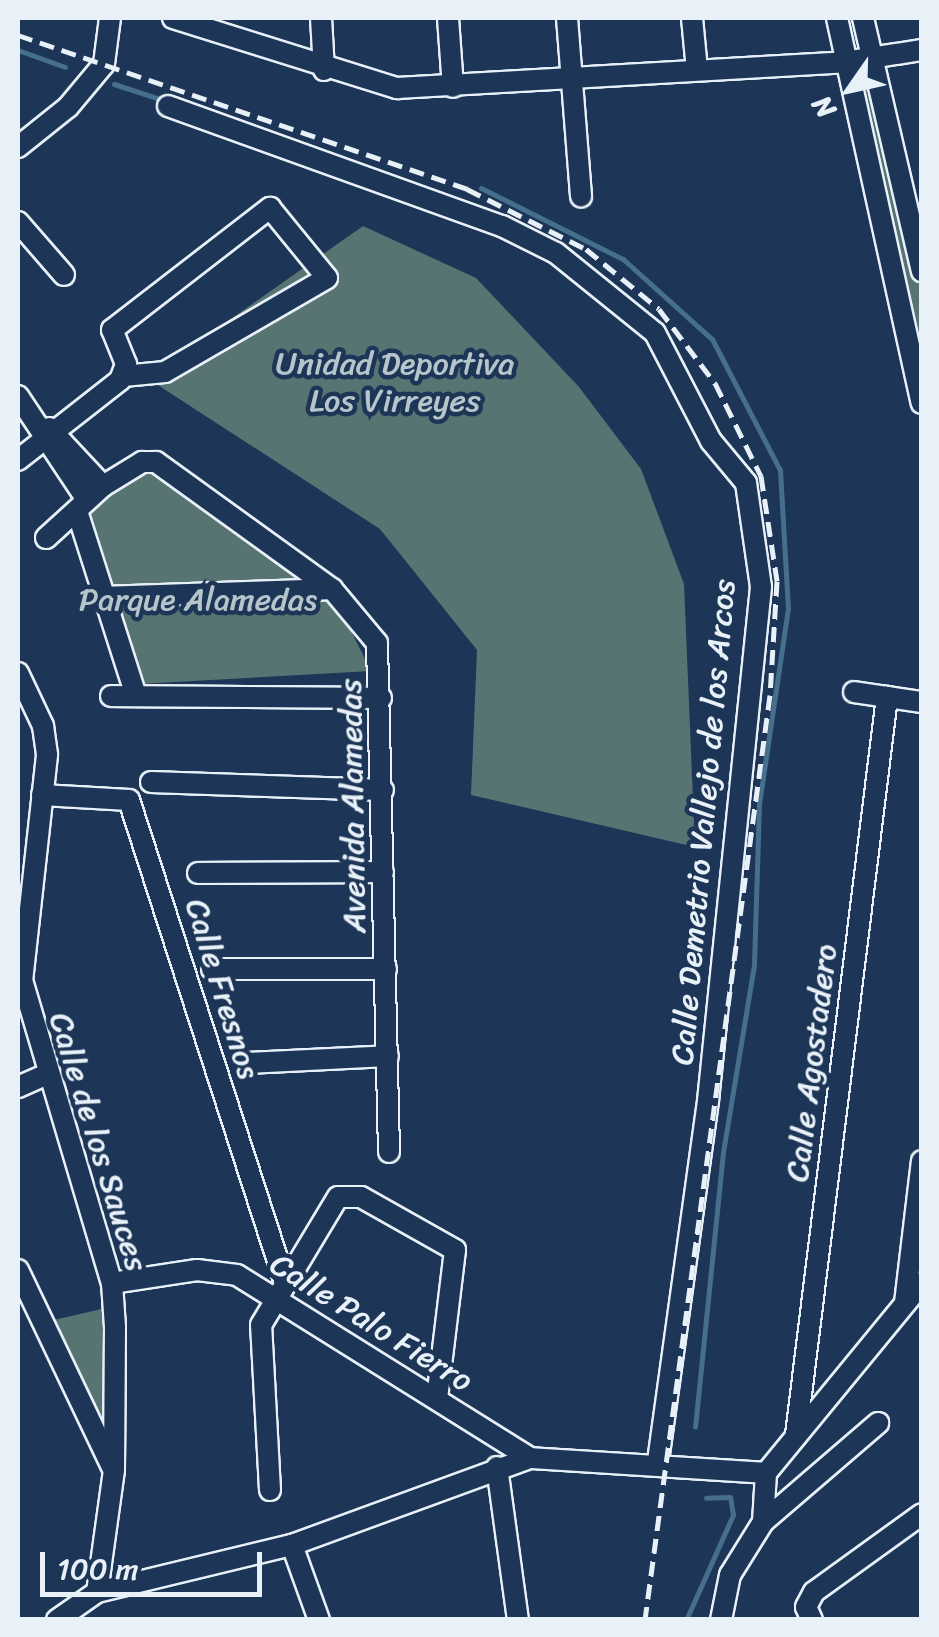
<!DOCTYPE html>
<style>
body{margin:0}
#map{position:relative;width:939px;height:1637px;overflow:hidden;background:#1d3557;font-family:Sriracha,sans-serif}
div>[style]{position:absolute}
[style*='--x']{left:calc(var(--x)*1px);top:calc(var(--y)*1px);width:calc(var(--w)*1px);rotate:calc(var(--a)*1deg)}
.green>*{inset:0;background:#577473}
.stream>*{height:5px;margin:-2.5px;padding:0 2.5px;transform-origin:2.5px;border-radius:2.5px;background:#466f8e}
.roads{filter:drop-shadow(2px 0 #e8f1f8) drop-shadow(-2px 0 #e8f1f8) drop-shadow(0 2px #e8f1f8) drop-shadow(0 -2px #e8f1f8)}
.minor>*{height:20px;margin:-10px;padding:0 10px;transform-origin:10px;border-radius:10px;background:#1d3557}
.rail>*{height:5px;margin-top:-2.5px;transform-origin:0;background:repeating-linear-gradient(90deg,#e8f1f8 0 15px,transparent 0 23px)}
span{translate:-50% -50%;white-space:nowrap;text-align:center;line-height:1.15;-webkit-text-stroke:9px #1d3557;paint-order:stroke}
.park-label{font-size:32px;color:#b5c5c9}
.street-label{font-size:32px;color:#e8f1f8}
.frame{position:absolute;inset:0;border:20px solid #e8f1f8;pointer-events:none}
.north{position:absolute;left:799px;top:40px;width:100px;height:100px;-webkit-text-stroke:8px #1d3557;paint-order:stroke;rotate:236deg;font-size:28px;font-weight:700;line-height:40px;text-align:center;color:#e8f1f8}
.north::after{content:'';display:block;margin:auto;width:35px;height:45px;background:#e8f1f8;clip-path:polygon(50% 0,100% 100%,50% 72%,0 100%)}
.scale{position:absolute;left:40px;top:1552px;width:222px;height:45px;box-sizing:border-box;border:5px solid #e8f1f8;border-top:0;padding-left:12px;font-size:30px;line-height:35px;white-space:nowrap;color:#e8f1f8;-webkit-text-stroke:8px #1d3557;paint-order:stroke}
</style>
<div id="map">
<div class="green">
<div style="clip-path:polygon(872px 53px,921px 255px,921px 394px,847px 60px)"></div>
<div style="clip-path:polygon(363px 226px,476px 278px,579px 387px,641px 469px,684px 584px,695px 847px,471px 795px,477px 650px,380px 529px,147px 378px)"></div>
<div style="clip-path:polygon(149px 466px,305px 578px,345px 619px,371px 671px,139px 684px,86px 513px)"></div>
<div style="clip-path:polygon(106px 1308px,112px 1460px,45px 1322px)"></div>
</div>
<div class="stream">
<div style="--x:18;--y:50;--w:50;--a:19.9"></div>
<div style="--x:114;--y:84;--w:52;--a:18.1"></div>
<div style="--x:481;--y:188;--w:159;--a:26.6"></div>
<div style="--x:623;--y:259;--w:120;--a:42"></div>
<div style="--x:712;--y:339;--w:148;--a:62.6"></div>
<div style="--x:780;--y:470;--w:138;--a:86.7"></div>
<div style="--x:788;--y:608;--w:199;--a:98.4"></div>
<div style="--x:759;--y:805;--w:160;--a:91.8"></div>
<div style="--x:754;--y:965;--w:190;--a:99.4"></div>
<div style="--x:723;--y:1152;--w:276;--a:95.8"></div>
<div style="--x:686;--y:1620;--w:115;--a:-65.9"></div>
<div style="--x:733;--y:1515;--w:18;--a:-99"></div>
<div style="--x:730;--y:1497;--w:24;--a:178"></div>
</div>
<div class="roads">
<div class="minor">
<div style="--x:173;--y:18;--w:235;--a:17.4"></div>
<div style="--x:397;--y:88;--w:449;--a:-3.3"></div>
<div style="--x:845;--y:62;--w:78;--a:-8.9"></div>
<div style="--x:321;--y:18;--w:52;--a:86.7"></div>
<div style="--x:448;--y:18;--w:69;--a:85.9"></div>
<div style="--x:567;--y:18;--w:179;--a:85.5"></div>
<div style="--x:692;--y:18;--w:52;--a:84.5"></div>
<div style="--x:837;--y:18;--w:394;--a:77.6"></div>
<div style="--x:863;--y:18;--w:260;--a:76.9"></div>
<div style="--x:168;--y:106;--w:355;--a:19.8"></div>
<div style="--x:502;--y:226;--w:60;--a:26.6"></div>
<div style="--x:556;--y:253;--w:127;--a:38.9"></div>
<div style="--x:655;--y:333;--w:122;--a:62.6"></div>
<div style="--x:711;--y:441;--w:55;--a:50.2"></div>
<div style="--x:746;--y:483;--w:105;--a:81.8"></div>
<div style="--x:761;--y:587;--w:517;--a:95.89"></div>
<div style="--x:708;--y:1101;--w:364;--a:97.9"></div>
<div style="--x:18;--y:147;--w:64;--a:-38.7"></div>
<div style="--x:68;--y:107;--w:56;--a:-50.1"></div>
<div style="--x:104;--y:64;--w:46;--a:-82.6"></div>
<div style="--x:18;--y:222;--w:70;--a:49"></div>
<div style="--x:18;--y:396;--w:125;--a:56.4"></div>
<div style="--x:49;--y:428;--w:79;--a:47"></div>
<div style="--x:18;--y:460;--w:130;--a:-38.1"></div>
<div style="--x:120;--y:380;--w:17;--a:-69"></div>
<div style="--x:126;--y:364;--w:37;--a:-112"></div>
<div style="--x:112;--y:330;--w:200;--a:-37.7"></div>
<div style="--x:270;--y:208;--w:90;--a:50.8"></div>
<div style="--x:327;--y:278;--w:187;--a:149.9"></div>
<div style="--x:165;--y:372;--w:42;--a:174.6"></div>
<div style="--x:77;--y:511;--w:194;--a:72.3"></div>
<div style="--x:46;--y:538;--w:77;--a:-42.4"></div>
<div style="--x:103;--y:486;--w:46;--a:-31.6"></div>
<div style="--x:142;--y:462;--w:14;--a:0"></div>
<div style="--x:156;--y:462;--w:217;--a:35.8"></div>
<div style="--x:332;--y:589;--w:70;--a:50.2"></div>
<div style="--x:377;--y:643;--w:509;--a:88.65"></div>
<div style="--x:104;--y:597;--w:228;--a:-2"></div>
<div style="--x:18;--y:673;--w:59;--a:64.7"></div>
<div style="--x:43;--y:726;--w:29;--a:82"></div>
<div style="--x:47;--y:755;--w:226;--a:96.3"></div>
<div style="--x:22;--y:980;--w:316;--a:73.5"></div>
<div style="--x:112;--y:1283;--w:44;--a:86.1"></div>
<div style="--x:115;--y:1327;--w:143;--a:90.4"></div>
<div style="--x:114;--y:1470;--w:123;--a:97.9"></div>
<div style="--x:854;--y:692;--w:69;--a:8.4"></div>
<div style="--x:111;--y:696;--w:270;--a:0.4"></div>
<div style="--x:151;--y:782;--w:232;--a:2"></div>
<div style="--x:42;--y:795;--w:87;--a:3.3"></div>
<div style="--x:129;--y:800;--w:504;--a:72.1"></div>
<div style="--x:198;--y:873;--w:185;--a:-0.3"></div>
<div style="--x:212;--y:969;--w:174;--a:0"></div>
<div style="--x:247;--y:1063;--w:141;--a:-2.8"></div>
<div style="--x:18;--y:1087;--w:30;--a:-24"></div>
<div style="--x:18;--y:1270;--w:218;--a:64.5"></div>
<div style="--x:112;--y:1283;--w:86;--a:-8.7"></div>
<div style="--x:197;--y:1270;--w:40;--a:7.1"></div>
<div style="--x:237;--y:1275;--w:345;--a:32"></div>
<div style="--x:905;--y:1303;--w:143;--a:-83.2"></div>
<div style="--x:796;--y:1435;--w:744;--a:-82.97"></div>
<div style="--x:497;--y:1467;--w:154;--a:82.2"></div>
<div style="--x:766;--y:1473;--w:246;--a:-50.6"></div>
<div style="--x:270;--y:1490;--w:165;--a:-93.1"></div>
<div style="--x:261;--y:1325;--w:149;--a:-59"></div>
<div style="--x:338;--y:1197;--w:23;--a:0"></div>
<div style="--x:361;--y:1197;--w:108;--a:29.4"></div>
<div style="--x:455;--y:1250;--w:150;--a:96.9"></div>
<div style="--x:763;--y:1522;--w:152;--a:-40.7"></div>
<div style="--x:292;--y:1545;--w:80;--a:70.2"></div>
<div style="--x:57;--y:1620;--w:49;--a:-35"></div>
<div style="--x:97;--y:1592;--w:201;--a:-13.6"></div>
<div style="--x:292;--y:1545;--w:253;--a:-20.1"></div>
<div style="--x:530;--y:1458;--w:236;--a:3.6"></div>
<div style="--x:721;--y:1620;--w:46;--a:-78.7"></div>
<div style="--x:730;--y:1575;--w:62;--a:-58.1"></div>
<div style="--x:763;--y:1522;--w:49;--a:-86.5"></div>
<div style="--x:812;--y:1620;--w:14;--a:-115"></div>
<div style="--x:806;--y:1607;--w:17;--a:-62"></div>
<div style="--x:814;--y:1592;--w:133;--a:-35.8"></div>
</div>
</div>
<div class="rail">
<div style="--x:18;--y:35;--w:475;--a:18.9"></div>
<div style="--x:467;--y:189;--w:133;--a:26.8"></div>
<div style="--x:586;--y:249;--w:94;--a:39.4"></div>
<div style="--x:659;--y:309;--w:93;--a:52.9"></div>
<div style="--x:715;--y:383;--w:104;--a:63.7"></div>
<div style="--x:761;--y:476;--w:106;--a:81.3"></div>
<div style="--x:777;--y:581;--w:114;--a:93.5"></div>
<div style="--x:770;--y:695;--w:933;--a:97.7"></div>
</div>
<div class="park-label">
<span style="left:395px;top:383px">Unidad Deportiva<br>Los Virreyes</span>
<span style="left:198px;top:600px">Parque Alamedas</span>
</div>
<div class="street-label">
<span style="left:353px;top:806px;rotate:-91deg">Avenida Alamedas</span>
<span style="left:704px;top:822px;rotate:-85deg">Calle Demetrio Vallejo de los Arcos</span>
<span style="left:222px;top:989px;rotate:73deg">Calle Fresnos</span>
<span style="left:812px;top:1063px;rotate:-83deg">Calle Agostadero</span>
<span style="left:98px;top:1142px;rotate:73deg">Calle de los Sauces</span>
<span style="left:371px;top:1323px;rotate:32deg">Calle Palo Fierro</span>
</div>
<div class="frame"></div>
<div class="north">N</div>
<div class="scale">100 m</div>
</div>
